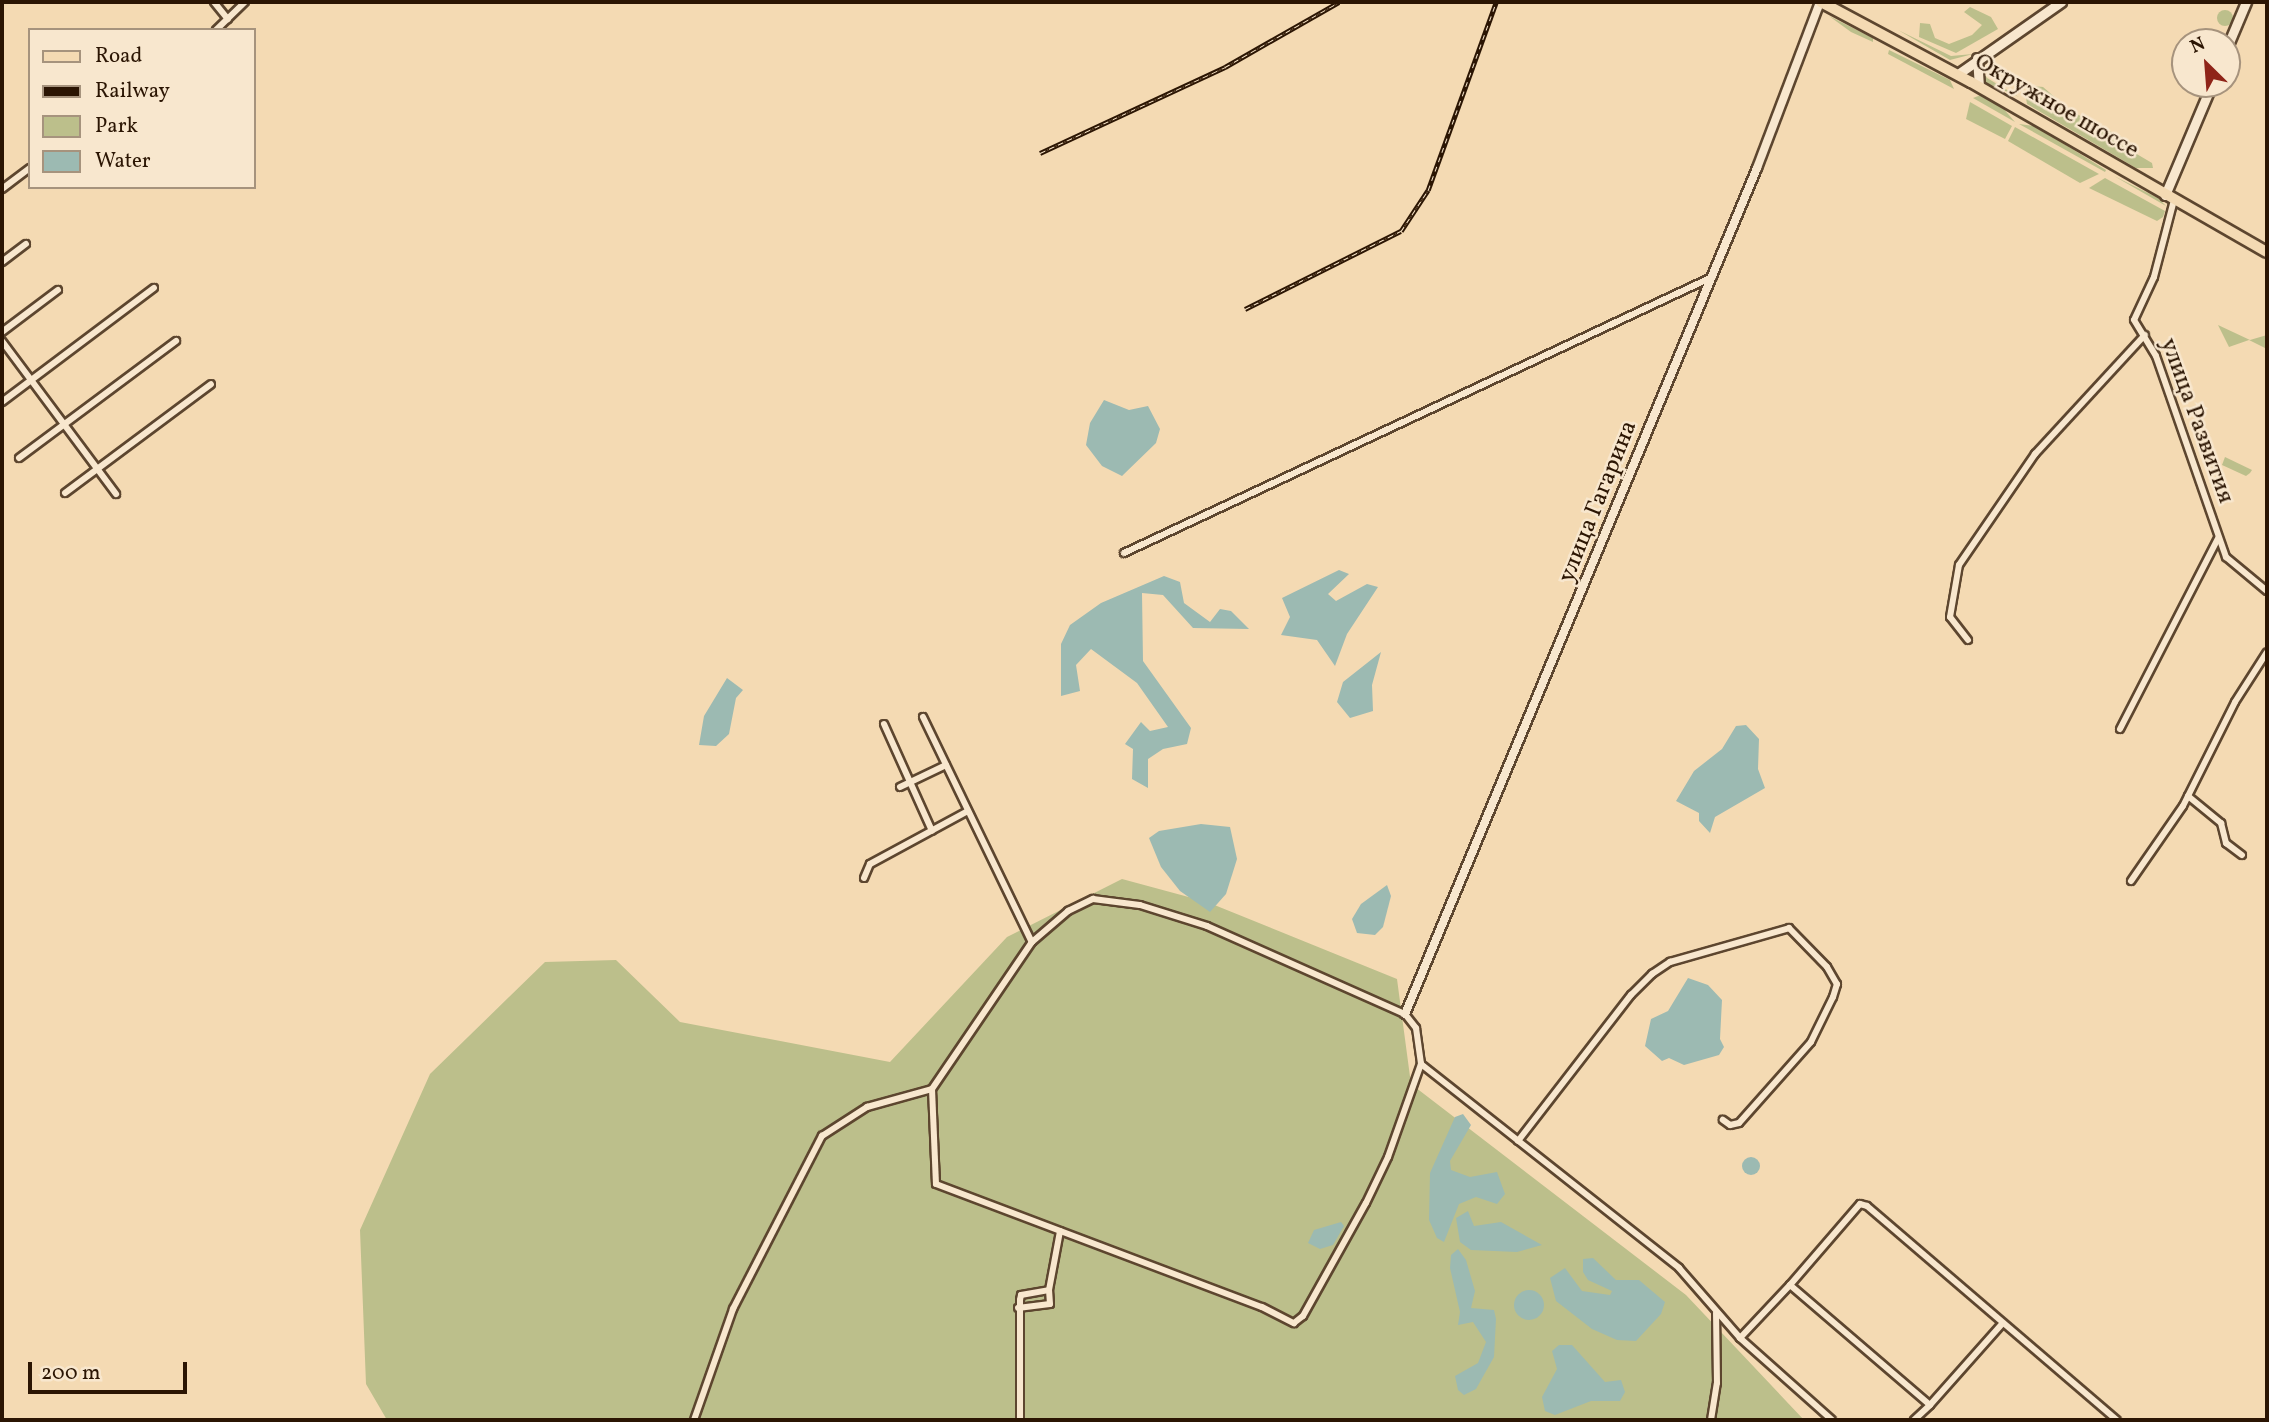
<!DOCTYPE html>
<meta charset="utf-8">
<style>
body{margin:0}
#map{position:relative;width:2269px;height:1422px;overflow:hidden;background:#f4dab3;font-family:Vollkorn,serif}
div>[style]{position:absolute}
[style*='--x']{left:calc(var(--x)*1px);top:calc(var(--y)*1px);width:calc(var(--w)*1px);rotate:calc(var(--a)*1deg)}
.green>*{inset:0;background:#bcbf8b}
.round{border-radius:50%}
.water>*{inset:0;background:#9cbab2}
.roads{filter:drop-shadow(2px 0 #5d462f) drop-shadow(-2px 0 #5d462f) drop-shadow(0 2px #5d462f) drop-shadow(0 -2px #5d462f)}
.minor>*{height:6px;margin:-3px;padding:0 3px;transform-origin:3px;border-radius:3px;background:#f8e7ce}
.tertiary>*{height:8px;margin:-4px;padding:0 4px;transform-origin:4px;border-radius:4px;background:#f8e7ce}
.secondary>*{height:9px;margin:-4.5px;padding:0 4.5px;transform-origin:4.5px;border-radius:4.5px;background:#f8e7ce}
.primary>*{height:10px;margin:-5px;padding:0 5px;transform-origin:5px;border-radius:5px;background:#f4dab3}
.rail>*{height:4.5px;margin-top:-2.25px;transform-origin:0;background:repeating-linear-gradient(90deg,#f8e7ce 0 5px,#2b1503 0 10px);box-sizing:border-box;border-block:2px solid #2b1503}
span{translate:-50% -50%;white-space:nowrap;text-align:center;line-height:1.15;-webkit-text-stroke:5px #f8e7ce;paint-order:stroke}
.street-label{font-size:24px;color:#2b1503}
.frame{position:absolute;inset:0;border:4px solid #2b1503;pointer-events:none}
.legend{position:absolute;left:28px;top:28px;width:228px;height:161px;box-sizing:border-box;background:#f8e7ce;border:2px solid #a6937d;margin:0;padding:9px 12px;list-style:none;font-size:21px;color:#2b1503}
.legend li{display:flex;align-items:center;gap:14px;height:35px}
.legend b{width:35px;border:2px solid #a6937d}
.north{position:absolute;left:2171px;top:28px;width:70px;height:70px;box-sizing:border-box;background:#f8e7ce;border:2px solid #a6937d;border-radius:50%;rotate:335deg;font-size:19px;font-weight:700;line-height:28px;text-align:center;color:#2b1503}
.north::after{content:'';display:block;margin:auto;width:24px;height:32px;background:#8f2418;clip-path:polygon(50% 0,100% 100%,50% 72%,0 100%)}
.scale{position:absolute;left:28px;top:1362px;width:159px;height:32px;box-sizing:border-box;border:4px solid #2b1503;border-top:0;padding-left:9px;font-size:21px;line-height:24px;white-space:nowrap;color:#2b1503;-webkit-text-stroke:5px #f8e7ce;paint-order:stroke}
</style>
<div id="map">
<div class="green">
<div style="clip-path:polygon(1970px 7px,1991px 17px,1998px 29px,1956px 53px,1919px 37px,1920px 23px,1930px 24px,1935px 38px,1949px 44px,1972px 35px,1982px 25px,1964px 12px)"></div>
<div class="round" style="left:2217px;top:10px;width:16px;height:16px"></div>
<div style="clip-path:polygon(1829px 16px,1873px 38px,1873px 42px,1851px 32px)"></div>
<div style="clip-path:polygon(1898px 30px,1951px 56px,1973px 54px,1950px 60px)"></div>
<div style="clip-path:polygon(1889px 50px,1950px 80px,1954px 89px,1888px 54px)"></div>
<div style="clip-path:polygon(1979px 65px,1987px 78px,2019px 97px,1980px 80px)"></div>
<div style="clip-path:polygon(2033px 86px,2043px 87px,2071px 111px,2129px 141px,2135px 153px,2152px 163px,2153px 168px,2136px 168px,2027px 104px,2025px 92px)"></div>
<div style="clip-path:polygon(1981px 95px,2002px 107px,2015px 122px,1973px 98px)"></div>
<div style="clip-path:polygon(1970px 102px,2012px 126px,2005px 139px,1966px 119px)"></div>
<div style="clip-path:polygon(2019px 124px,2035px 126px,2106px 170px,2105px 172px)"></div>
<div style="clip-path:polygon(2015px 127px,2099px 174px,2080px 183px,2008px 141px)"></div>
<div style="clip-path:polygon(2114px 176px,2158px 198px,2166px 206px)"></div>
<div style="clip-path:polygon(2105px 178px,2165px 211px,2163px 217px,2157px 221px,2089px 188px)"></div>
<div style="clip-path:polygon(2218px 325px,2250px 340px,2267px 335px,2267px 349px,2249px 340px,2229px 347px)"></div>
<div style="clip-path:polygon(2225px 457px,2252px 470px,2250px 473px,2246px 476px,2222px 465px)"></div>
<div style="clip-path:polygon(1122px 879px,1207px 902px,1397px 979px,1411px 1084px,1686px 1295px,1804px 1420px,387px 1420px,366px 1384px,360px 1230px,430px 1074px,545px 962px,616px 960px,680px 1022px,890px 1062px,1007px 937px)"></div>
</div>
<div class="water">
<div style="clip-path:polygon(1104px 400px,1129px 410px,1148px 406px,1160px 429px,1156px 443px,1122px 476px,1102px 466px,1086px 445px,1090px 423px)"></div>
<div style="clip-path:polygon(1339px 570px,1349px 574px,1328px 594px,1336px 601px,1367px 584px,1378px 587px,1347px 634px,1335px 666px,1317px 640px,1281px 635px,1290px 617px,1282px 598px)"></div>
<div style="clip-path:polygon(1164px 576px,1180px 582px,1184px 603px,1210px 622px,1220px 609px,1231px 611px,1249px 629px,1193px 628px,1163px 595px,1142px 593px,1143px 661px,1191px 728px,1187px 744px,1163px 749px,1148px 759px,1148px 788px,1132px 779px,1133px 749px,1125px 744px,1141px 722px,1150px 731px,1168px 727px,1137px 683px,1091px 649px,1076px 665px,1080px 691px,1061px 696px,1061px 644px,1070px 625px,1101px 603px)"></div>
<div style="clip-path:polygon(1381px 652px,1372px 685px,1373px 711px,1350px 718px,1337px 702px,1343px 682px)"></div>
<div style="clip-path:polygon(727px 678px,743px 690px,736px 698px,729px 734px,716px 746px,699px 745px,704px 716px)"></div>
<div style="clip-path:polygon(1746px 725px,1759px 739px,1758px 769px,1765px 788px,1715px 817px,1710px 833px,1699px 821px,1699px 813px,1676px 801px,1694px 771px,1722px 749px,1736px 726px)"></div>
<div style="clip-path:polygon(1201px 824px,1230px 827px,1237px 859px,1226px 894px,1210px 912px,1180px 891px,1161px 867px,1149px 838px,1159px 831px)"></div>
<div style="clip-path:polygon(1387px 885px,1391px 896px,1383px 927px,1375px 935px,1357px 933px,1352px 919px,1361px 904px)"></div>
<div style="clip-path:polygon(1688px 978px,1708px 985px,1722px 1000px,1720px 1039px,1724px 1047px,1719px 1055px,1684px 1065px,1669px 1058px,1662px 1061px,1645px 1046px,1651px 1019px,1668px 1011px)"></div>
<div style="clip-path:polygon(1463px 1114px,1471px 1125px,1450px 1161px,1451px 1170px,1470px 1177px,1497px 1172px,1505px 1194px,1497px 1204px,1476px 1197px,1459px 1204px,1444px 1242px,1437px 1238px,1429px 1220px,1430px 1173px,1455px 1117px)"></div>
<div class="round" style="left:1742px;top:1157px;width:18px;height:18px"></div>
<div style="clip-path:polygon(1468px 1211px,1474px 1226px,1501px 1222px,1542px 1245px,1517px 1252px,1471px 1250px,1460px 1242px,1456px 1218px)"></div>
<div style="clip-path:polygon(1341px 1222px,1344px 1226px,1333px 1245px,1320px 1249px,1308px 1243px,1314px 1230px)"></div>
<div style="clip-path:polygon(1458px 1249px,1466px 1260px,1475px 1291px,1471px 1308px,1494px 1310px,1496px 1319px,1494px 1357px,1476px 1389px,1464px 1395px,1458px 1390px,1455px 1376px,1478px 1363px,1486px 1342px,1473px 1322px,1458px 1325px,1460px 1312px,1450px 1268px,1451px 1255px)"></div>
<div style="clip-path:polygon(1593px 1258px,1616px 1280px,1639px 1280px,1665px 1302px,1661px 1314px,1636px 1341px,1617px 1340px,1592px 1329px,1556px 1301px,1550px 1278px,1565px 1268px,1582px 1291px,1610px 1295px,1612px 1291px,1588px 1280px,1583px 1272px,1583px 1259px)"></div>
<div class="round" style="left:1514px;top:1290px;width:30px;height:30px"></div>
<div style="clip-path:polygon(1559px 1345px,1572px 1345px,1605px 1382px,1621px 1380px,1625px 1392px,1620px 1401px,1591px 1401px,1555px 1415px,1545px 1411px,1542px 1397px,1557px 1369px,1552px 1351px)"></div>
</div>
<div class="roads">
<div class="minor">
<div style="--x:214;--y:2;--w:22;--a:51"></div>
<div style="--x:216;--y:30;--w:40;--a:-44"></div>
<div style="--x:2;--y:189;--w:35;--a:-37"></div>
<div style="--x:2174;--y:200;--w:80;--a:104.6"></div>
<div style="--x:2154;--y:277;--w:47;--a:114.9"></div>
<div style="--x:2134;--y:320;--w:42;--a:58.6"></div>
<div style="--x:2156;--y:356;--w:213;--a:70.8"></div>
<div style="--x:2226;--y:557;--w:53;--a:39.7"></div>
<div style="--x:2;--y:262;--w:30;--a:-37"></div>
<div style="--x:2;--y:332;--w:70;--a:-36.9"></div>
<div style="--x:2;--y:341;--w:191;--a:53.3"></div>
<div style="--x:2;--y:402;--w:190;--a:-36.9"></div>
<div style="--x:19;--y:458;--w:196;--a:-36.7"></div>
<div style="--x:65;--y:493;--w:182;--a:-36.7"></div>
<div style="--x:1124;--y:553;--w:650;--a:-25.14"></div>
<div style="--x:1968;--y:640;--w:29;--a:-128"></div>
<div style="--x:1950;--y:617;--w:53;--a:-80.2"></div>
<div style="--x:1959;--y:565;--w:135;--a:-55.6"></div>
<div style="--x:2035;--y:454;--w:162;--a:-47.3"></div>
<div style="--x:923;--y:717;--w:250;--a:64.2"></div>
<div style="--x:884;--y:724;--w:117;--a:65.8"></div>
<div style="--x:2120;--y:729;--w:215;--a:-62.8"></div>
<div style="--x:900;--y:787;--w:51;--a:-25.6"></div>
<div style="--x:2188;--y:796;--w:43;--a:39.3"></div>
<div style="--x:2221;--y:823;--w:21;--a:76"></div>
<div style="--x:2226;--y:843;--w:20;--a:37"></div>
<div style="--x:864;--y:878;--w:15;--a:-67"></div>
<div style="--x:870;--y:864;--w:111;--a:-28.4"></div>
<div style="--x:2131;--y:881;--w:91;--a:-55.3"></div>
<div style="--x:2183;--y:806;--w:116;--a:-63.4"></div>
<div style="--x:2235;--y:702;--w:59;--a:-57.4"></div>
<div style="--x:932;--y:1089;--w:95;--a:87.6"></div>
<div style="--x:936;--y:1184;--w:348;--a:20.7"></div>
<div style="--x:1262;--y:1307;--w:36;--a:27"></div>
<div style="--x:1294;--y:1323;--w:11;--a:-38"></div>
<div style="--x:1303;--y:1316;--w:129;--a:-60.9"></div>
<div style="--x:1366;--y:1203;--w:51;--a:-64.4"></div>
<div style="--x:1388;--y:1157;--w:99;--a:-70.5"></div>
<div style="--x:1518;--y:1141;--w:185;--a:-52.3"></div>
<div style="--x:1631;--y:995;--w:30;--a:-45"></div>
<div style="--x:1652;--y:974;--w:22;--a:-34"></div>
<div style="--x:1670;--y:962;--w:124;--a:-15.9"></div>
<div style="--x:1789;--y:928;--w:54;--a:45.7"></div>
<div style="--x:1827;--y:967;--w:20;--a:60"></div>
<div style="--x:1837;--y:984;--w:14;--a:107"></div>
<div style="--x:1833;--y:997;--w:50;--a:116.1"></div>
<div style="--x:1811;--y:1042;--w:108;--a:131.6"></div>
<div style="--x:1739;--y:1123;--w:9;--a:167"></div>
<div style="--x:1730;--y:1125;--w:9;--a:-144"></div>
<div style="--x:1790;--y:1285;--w:107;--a:-49.2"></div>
<div style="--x:1860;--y:1204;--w:7;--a:16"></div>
<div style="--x:1867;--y:1206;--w:329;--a:40.6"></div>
<div style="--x:1018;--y:1308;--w:32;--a:-7"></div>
<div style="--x:1050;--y:1304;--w:14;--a:-94"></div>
<div style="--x:1740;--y:1338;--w:123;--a:41.7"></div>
<div style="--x:694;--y:1420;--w:118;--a:-70.6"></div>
<div style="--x:733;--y:1309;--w:195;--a:-62.8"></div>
<div style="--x:822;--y:1136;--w:54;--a:-32.8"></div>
<div style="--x:867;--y:1107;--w:67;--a:-15.5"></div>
<div style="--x:932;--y:1089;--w:178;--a:-55.8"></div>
<div style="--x:1032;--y:942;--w:48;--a:-40.7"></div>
<div style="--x:1068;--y:911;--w:28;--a:-26"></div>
<div style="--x:1093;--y:899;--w:47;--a:7.3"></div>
<div style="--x:1140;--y:905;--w:70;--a:17.4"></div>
<div style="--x:1207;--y:926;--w:217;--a:24"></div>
<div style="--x:1405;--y:1014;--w:18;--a:52"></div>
<div style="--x:1416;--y:1028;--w:36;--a:82"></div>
<div style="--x:1421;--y:1064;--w:329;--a:38.3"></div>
<div style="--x:1679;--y:1268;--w:93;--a:48.9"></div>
<div style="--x:1740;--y:1338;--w:73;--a:-46.7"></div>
<div style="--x:1790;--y:1285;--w:184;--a:40.6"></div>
<div style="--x:1930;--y:1405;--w:108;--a:-48.4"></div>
<div style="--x:1020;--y:1420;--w:120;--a:-90"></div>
<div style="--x:1020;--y:1300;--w:5;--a:-79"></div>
<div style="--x:1021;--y:1295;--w:28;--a:-10"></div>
<div style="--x:1049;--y:1290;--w:60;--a:-79.4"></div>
<div style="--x:1711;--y:1420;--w:37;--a:-81"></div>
<div style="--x:1717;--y:1383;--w:70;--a:-90.8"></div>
<div style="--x:1914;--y:1420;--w:22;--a:-43"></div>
</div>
<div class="tertiary">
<div style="--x:1405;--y:1014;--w:916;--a:-67.41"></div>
<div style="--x:1757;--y:168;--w:178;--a:-69.2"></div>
</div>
<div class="secondary">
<div style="--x:2227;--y:47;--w:49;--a:-67.1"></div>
<div style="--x:1977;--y:58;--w:28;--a:86"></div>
<div style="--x:1958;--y:74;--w:126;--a:-35"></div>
<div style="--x:2165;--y:195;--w:121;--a:-67.1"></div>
</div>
<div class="primary">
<div style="--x:1821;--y:2;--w:170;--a:28.1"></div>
<div style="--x:1971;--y:82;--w:341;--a:29.9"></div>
</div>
</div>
<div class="rail">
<div style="--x:1040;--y:153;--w:204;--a:-24.9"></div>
<div style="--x:1225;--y:67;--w:131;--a:-29.7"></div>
<div style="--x:1245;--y:309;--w:174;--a:-26.6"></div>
<div style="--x:1401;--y:231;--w:49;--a:-56.6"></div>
<div style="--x:1428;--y:190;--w:200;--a:-70.1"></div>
</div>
<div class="street-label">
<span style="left:2056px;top:107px;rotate:30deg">Окружное шоссе</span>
<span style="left:2196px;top:421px;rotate:70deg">улица Развития</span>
<span style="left:1599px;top:502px;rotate:-68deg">улица Гагарина</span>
</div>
<div class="frame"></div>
<ul class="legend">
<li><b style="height:9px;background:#f4dab3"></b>Road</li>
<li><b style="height:9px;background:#2b1503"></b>Railway</li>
<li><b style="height:19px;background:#bcbf8b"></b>Park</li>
<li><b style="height:19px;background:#9cbab2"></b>Water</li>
</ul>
<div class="north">N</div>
<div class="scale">200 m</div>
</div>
